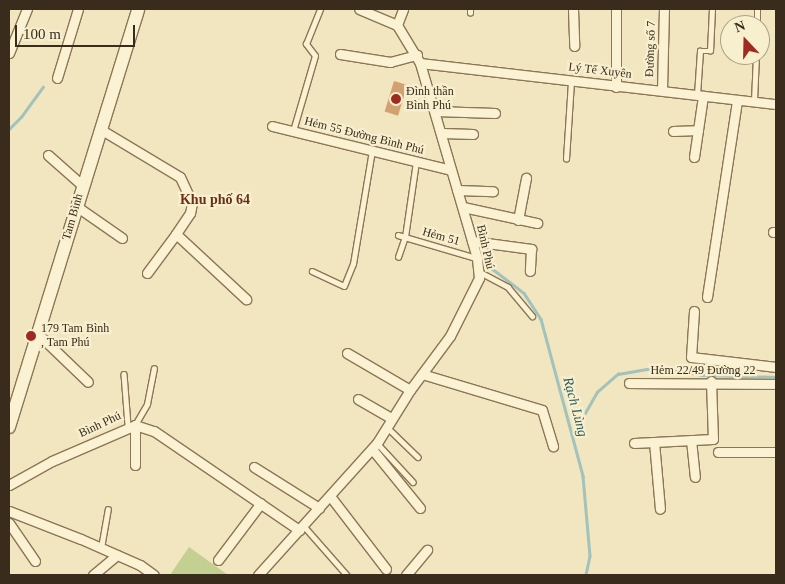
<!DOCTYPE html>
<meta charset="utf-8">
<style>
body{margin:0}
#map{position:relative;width:785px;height:584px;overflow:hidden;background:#f1e6bf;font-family:Georgia,serif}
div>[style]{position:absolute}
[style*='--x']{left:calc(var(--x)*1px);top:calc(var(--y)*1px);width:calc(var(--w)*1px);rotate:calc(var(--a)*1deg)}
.green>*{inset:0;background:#c4d092}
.stream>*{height:2.5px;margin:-1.25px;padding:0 1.25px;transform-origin:1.25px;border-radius:1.25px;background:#a2c2bb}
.building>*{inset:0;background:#d2a172;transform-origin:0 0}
.roads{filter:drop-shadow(1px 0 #8b7656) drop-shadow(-1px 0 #8b7656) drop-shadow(0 1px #8b7656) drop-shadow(0 -1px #8b7656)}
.service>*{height:4.5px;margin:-2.25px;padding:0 2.25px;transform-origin:2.25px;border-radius:2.25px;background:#fbf2d3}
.minor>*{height:9px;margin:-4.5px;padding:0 4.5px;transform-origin:4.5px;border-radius:4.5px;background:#fbf2d3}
.secondary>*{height:12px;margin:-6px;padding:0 6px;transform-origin:6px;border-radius:6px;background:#fbf2d3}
.dots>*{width:14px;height:14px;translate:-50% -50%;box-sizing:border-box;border:2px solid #f8efcf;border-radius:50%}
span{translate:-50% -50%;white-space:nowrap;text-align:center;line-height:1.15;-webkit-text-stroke:4.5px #f8efcf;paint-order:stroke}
.street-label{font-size:12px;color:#392c1c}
.poi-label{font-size:12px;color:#392c1c}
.left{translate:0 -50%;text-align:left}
.neighbourhood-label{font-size:14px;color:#692f18;font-weight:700}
.water-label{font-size:14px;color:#2a5a5a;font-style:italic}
.frame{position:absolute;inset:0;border:10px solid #392c1c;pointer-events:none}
.north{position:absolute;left:720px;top:15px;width:50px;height:50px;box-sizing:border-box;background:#f8efcf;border:1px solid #aca187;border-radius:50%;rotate:339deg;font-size:14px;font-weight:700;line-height:20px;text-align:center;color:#392c1c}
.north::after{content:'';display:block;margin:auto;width:18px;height:22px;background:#9e2a21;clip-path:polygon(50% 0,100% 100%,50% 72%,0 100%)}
.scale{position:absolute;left:15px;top:25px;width:120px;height:22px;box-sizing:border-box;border:2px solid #392c1c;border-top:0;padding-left:6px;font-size:15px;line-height:18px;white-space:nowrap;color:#392c1c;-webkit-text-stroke:4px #f8efcf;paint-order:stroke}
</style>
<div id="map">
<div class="green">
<div style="clip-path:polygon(189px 547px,228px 575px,170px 575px)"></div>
</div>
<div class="stream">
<div style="--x:9;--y:129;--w:17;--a:-45"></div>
<div style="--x:21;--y:117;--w:37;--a:-54"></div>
<div style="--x:490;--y:267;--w:43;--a:37.4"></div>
<div style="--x:524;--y:293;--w:31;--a:57"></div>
<div style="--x:541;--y:319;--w:163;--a:75"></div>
<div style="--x:583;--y:476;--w:80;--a:85"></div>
<div style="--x:590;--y:556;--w:19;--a:102"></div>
<div style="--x:573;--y:434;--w:48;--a:-60.3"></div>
<div style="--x:597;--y:392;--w:28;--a:-41"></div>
<div style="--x:618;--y:374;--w:42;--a:-9.7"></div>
<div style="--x:659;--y:367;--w:43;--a:10.8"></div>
<div style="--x:701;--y:375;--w:75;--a:1.5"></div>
</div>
<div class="building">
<div style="left:394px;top:81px;width:14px;height:32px;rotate:17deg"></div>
</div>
<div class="roads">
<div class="service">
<div style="--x:470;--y:13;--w:4;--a:-90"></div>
<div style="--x:757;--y:25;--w:16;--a:-90"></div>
<div style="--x:697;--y:95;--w:44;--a:-86.1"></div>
<div style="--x:700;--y:51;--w:10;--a:0"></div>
<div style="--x:710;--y:51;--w:42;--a:-87.3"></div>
<div style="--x:754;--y:101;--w:46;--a:-87.5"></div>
<div style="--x:293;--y:131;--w:78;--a:-73.7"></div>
<div style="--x:315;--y:56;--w:15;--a:-127"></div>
<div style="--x:306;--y:44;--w:38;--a:-68"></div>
<div style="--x:566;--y:159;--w:78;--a:-86.3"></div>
<div style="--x:398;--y:235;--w:81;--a:16.4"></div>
<div style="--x:398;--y:257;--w:21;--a:-71"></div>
<div style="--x:405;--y:237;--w:76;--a:-81.7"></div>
<div style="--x:312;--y:271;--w:35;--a:25"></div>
<div style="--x:344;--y:286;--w:24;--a:-68"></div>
<div style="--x:353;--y:264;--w:115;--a:-80.5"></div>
<div style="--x:480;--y:272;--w:32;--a:28"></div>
<div style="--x:508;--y:287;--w:38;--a:50"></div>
<div style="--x:124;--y:374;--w:51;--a:85.5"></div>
<div style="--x:135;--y:425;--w:24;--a:-60"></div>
<div style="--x:147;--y:404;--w:36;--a:-79"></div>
<div style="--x:387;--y:427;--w:43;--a:44.1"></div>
<div style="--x:377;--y:443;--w:53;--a:47.3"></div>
<div style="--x:303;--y:525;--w:67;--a:48.7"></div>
<div style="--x:101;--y:548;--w:39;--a:-80"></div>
</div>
<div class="minor">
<div style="--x:573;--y:9;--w:37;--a:88"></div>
<div style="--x:397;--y:25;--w:17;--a:-69"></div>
<div style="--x:9;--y:53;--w:48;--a:-67.8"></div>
<div style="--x:340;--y:54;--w:51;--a:9.1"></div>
<div style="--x:390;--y:62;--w:28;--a:-15"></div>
<div style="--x:420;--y:63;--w:358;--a:6.6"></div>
<div style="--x:57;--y:78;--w:72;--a:-73.1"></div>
<div style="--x:616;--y:87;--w:78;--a:-90"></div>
<div style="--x:662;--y:90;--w:81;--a:-88.6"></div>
<div style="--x:435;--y:111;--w:60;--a:1.9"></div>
<div style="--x:272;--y:126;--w:184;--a:13.8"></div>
<div style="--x:100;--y:129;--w:93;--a:31"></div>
<div style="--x:180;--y:177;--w:29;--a:65"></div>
<div style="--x:192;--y:203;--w:10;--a:101"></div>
<div style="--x:190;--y:213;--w:25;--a:124"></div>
<div style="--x:176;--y:234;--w:96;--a:42.9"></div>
<div style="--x:673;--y:131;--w:25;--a:-2"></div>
<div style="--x:442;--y:133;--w:31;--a:2"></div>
<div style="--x:48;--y:155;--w:45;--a:41.4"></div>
<div style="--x:694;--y:157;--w:62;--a:-81.6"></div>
<div style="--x:457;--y:190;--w:36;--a:2"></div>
<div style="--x:76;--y:206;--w:56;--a:34.8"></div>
<div style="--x:463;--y:207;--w:76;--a:12.2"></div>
<div style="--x:518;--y:220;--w:43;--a:-79.2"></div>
<div style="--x:773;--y:232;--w:3;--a:0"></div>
<div style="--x:472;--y:241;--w:60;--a:7.7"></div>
<div style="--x:531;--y:249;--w:22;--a:93"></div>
<div style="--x:147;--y:273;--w:49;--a:-53.4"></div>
<div style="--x:707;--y:297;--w:198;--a:-81.3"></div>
<div style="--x:694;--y:311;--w:46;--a:93.7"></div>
<div style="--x:691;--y:357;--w:86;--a:6.7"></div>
<div style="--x:38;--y:334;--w:69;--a:43.8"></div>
<div style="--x:347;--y:353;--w:73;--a:30.4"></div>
<div style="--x:422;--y:374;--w:125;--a:16.7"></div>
<div style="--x:542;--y:410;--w:38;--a:73"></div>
<div style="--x:629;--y:383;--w:147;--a:0.4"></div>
<div style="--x:358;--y:399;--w:39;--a:30"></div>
<div style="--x:691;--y:440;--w:37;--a:84"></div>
<div style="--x:654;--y:442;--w:67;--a:84.9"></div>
<div style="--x:634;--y:443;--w:79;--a:-2.9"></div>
<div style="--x:713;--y:439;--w:58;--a:-92"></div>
<div style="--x:372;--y:449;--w:76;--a:50.9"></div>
<div style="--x:718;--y:452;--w:58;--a:0"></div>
<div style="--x:135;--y:465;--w:40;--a:-90"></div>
<div style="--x:254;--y:467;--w:77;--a:32.2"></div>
<div style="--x:9;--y:485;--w:49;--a:-29.2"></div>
<div style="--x:52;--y:461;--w:90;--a:-23.4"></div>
<div style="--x:135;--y:425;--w:20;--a:18"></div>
<div style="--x:154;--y:431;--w:176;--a:34.3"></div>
<div style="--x:330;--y:496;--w:92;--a:52.5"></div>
<div style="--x:9;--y:511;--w:77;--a:21.3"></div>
<div style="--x:81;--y:539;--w:64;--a:23.8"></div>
<div style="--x:140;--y:565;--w:17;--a:36"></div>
<div style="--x:9;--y:523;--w:46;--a:55.6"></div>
<div style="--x:218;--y:560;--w:71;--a:-53"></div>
<div style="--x:93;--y:575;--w:31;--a:-40"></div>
<div style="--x:258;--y:575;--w:178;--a:-48"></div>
<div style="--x:377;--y:443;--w:62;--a:-58.1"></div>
<div style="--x:410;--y:390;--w:67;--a:-53.5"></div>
<div style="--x:450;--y:336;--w:65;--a:-63.4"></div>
<div style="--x:479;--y:278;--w:20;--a:-96"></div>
<div style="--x:477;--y:258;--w:203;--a:-106.3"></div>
<div style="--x:420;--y:63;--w:44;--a:-121.2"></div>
<div style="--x:397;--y:25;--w:41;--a:-157.2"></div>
<div style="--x:406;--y:575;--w:33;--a:-50"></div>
</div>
<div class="secondary">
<div style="--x:9;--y:427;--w:437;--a:-72.8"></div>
</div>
</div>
<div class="dots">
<div style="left:396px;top:99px;background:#9e2a21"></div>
<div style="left:31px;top:336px;background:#9e2a21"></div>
</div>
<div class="street-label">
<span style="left:651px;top:49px;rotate:-88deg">Đường số 7</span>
<span style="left:600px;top:71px;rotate:7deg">Lý Tế Xuyên</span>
<span style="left:364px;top:136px;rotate:14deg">Hẻm 55 Đường Bình Phú</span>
<span style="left:73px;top:217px;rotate:-74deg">Tam Bình</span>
<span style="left:441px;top:237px;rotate:16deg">Hẻm 51</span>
<span style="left:485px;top:247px;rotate:77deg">Bình Phú</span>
<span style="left:703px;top:371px">Hẻm 22/49 Đường 22</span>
<span style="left:100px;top:425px;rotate:-25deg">Bình Phú</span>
</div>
<div class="poi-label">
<span class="left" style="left:406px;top:99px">Đình thần<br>Bình Phú</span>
<span class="left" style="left:41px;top:336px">179 Tam Bình<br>, Tam Phú</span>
</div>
<div class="neighbourhood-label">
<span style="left:215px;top:200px">Khu phố 64</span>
</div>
<div class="water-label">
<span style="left:575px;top:407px;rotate:75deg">Rạch Lùng</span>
</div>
<div class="frame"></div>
<div class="north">N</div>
<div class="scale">100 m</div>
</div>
